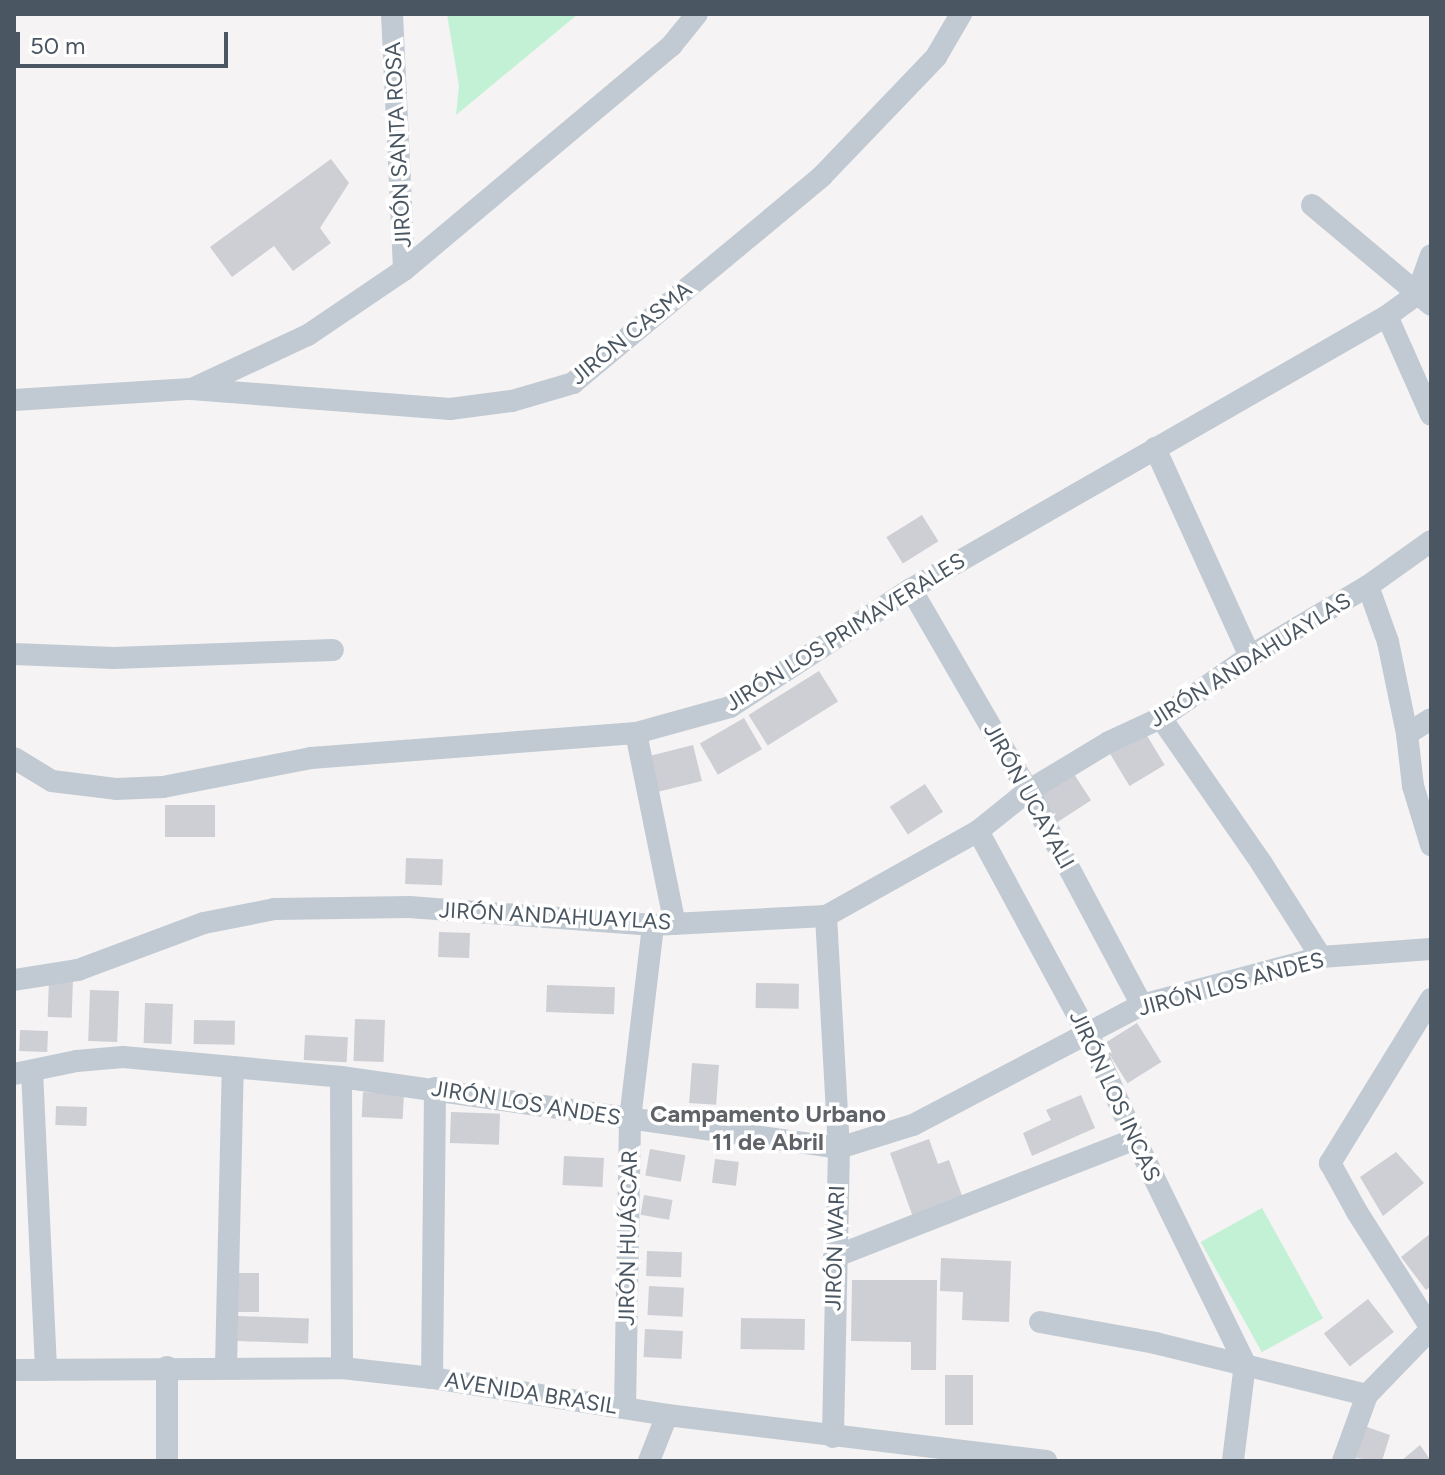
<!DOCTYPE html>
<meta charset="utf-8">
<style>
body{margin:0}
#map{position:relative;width:1445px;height:1475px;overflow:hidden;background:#f5f3f3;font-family:Figtree,sans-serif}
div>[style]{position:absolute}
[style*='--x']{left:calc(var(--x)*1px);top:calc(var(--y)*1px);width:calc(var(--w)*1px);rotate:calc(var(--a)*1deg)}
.green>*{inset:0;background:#c3f1d5;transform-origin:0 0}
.building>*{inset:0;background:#cdcfd5;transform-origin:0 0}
.minor>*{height:22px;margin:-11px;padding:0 11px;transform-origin:11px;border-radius:11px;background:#c1cad2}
span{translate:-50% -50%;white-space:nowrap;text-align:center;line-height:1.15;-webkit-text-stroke:7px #fff;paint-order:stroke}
.street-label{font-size:22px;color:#4a5661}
.neighbourhood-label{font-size:24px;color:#5f6368;font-weight:700}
.frame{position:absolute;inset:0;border:16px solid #4a5661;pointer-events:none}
.scale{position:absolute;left:16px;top:32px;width:212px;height:36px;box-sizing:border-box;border:4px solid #4a5661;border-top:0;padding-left:10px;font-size:24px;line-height:28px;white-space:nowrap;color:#4a5661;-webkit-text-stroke:6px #fff;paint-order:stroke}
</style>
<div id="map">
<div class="green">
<div style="clip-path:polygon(447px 14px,578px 14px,456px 115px,459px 86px)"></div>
<div style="left:1262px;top:1208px;width:126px;height:70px;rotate:61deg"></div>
</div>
<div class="building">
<div style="clip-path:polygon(331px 159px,349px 183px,320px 228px,331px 243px,293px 271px,274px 246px,232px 277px,210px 247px)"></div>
<div style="left:922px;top:515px;width:31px;height:42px;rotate:58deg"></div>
<div style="left:819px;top:671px;width:36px;height:83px;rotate:58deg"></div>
<div style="left:744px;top:718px;width:36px;height:51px;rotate:60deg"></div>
<div style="left:1143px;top:729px;width:42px;height:41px;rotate:59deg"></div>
<div style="left:693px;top:745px;width:37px;height:45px;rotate:76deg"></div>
<div style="left:1072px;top:771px;width:35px;height:44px;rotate:57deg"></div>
<div style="left:925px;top:784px;width:33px;height:42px;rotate:57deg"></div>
<div style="left:165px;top:805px;width:50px;height:32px"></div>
<div style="left:406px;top:858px;width:37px;height:26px;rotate:2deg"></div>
<div style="left:439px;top:932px;width:31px;height:25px;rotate:2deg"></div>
<div style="left:49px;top:979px;width:24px;height:38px;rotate:2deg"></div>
<div style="left:756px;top:983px;width:43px;height:25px;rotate:1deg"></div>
<div style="left:547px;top:985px;width:68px;height:27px;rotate:2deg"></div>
<div style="left:90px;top:990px;width:29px;height:51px;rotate:2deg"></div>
<div style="left:145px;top:1003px;width:28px;height:40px;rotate:2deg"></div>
<div style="left:355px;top:1019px;width:30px;height:42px;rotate:2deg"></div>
<div style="left:194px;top:1020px;width:41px;height:24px;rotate:1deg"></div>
<div style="left:1137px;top:1023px;width:46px;height:40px;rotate:58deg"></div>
<div style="left:20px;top:1030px;width:28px;height:21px;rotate:2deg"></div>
<div style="left:305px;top:1035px;width:43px;height:25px;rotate:3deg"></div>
<div style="left:692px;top:1063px;width:27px;height:40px;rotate:4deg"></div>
<div style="left:363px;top:1092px;width:41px;height:25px;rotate:3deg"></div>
<div style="clip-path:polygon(1081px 1095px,1095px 1128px,1032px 1156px,1023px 1133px,1051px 1120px,1046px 1110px)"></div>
<div style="left:56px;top:1106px;width:31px;height:19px;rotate:2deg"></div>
<div style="left:451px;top:1112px;width:49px;height:31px;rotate:2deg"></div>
<div style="clip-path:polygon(929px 1139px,938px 1164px,949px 1160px,964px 1201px,914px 1220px,890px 1153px)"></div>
<div style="left:650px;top:1149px;width:36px;height:27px;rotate:10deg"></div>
<div style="clip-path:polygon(1396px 1152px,1424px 1183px,1383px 1216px,1360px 1177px)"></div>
<div style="left:564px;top:1156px;width:40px;height:29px;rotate:3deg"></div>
<div style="left:715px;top:1159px;width:24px;height:24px;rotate:7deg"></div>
<div style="left:644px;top:1195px;width:29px;height:20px;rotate:10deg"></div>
<div style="clip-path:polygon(1431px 1233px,1431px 1286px,1426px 1290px,1401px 1257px)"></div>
<div style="left:647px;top:1251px;width:35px;height:25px;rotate:2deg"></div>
<div style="clip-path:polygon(941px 1258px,1011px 1261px,1009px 1322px,962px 1320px,963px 1292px,940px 1291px)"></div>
<div style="left:236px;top:1273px;width:23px;height:39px"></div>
<div style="clip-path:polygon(852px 1280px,937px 1280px,936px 1370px,911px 1370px,911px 1342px,851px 1341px)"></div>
<div style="left:649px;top:1286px;width:35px;height:29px;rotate:3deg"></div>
<div style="left:1368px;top:1299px;width:42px;height:56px;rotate:52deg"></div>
<div style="left:238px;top:1316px;width:71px;height:25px;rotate:2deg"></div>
<div style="left:741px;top:1318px;width:64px;height:31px;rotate:1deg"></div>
<div style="left:645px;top:1329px;width:38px;height:28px;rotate:3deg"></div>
<div style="left:945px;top:1375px;width:28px;height:50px"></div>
<div style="clip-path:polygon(1364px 1426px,1390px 1435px,1382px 1461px,1354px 1458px)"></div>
<div style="clip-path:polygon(1420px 1445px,1431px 1461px,1401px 1461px)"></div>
</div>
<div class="minor">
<div style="--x:392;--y:14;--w:256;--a:87.3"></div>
<div style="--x:1312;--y:205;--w:155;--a:40"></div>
<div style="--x:1387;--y:316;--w:108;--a:66"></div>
<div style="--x:192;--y:389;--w:128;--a:-25"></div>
<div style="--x:308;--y:335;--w:116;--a:-34.1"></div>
<div style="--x:404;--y:270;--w:349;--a:-40"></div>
<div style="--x:671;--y:46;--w:41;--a:-50.9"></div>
<div style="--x:14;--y:400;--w:177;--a:-3.6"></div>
<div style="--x:191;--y:389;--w:260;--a:4.4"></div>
<div style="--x:450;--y:409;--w:63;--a:-7.4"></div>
<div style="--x:512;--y:401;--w:64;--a:-16.4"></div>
<div style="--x:573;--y:383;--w:324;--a:-39.7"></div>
<div style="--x:822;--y:176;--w:165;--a:-46.2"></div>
<div style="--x:936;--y:57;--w:50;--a:-59.8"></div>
<div style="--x:1155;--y:448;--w:229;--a:65.5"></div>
<div style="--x:1368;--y:586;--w:59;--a:70.3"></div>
<div style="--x:1388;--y:642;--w:94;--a:78.3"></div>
<div style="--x:1407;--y:734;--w:52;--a:83.4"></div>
<div style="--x:1413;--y:786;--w:62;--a:73"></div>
<div style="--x:911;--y:589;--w:233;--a:59.9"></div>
<div style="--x:1028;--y:791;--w:242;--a:62"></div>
<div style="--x:14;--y:654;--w:100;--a:2.3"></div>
<div style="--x:114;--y:658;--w:219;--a:-2.1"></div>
<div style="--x:1161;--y:718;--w:178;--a:55.3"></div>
<div style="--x:1262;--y:864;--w:110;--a:57.6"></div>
<div style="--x:636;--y:733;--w:195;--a:78.5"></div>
<div style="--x:1407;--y:734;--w:28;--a:-32"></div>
<div style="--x:14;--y:758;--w:44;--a:31.2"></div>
<div style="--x:52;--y:781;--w:64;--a:7.1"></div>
<div style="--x:116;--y:789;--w:47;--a:-2.4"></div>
<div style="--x:163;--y:787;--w:151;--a:-11.1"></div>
<div style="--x:311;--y:758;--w:326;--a:-4.4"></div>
<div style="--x:636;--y:733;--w:98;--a:-15.5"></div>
<div style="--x:730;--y:707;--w:216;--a:-33.1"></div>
<div style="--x:911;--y:589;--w:549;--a:-29.84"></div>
<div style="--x:1387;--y:316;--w:37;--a:-36"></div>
<div style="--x:1417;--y:294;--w:41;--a:-70.3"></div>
<div style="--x:978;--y:831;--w:233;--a:61.6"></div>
<div style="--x:1089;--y:1036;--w:113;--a:65.9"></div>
<div style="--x:1135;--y:1139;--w:250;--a:63.9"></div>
<div style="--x:1245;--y:1364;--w:98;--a:97.1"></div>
<div style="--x:826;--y:916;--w:232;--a:86.8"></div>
<div style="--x:839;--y:1148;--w:289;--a:91.2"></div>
<div style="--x:14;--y:980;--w:65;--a:-8.9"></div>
<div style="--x:78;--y:970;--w:134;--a:-20.5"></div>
<div style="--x:204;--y:923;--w:72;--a:-11.2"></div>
<div style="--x:275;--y:909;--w:134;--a:-0.9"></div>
<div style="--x:409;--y:907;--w:245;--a:4.2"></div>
<div style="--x:653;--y:925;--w:173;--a:-3"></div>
<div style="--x:826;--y:916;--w:174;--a:-29.2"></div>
<div style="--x:978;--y:831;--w:64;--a:-38.7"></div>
<div style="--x:1028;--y:791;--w:95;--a:-31.2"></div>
<div style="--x:1109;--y:742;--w:57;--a:-24.8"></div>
<div style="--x:1161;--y:718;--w:108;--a:-34.9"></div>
<div style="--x:1250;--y:656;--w:137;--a:-30.7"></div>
<div style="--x:1368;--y:586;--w:77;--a:-35.5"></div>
<div style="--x:1431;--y:999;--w:193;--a:121.6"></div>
<div style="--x:1330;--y:1163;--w:56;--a:61.1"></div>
<div style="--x:1357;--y:1212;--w:138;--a:57.5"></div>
<div style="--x:32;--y:1071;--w:299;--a:87.3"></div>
<div style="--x:14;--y:1074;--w:64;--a:-11.7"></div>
<div style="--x:77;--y:1061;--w:46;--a:-5"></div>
<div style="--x:123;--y:1057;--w:219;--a:5.2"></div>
<div style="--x:341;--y:1077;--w:503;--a:8.11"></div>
<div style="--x:839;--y:1148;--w:77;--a:-17.3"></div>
<div style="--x:913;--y:1125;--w:259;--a:-27.7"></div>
<div style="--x:1142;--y:1005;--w:185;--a:-15"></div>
<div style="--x:1321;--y:957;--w:110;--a:-4.2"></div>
<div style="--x:341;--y:1077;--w:291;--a:89.8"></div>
<div style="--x:834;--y:1257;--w:323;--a:-21.4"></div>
<div style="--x:1040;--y:1322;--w:117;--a:10.3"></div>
<div style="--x:1155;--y:1343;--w:218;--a:13.8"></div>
<div style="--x:226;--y:1367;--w:300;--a:-88.7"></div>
<div style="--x:14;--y:1370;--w:328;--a:-0.3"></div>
<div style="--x:342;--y:1368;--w:91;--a:6.3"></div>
<div style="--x:432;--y:1378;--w:238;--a:8.9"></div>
<div style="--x:667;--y:1415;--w:382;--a:6.9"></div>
<div style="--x:432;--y:1378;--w:290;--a:-89.4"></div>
<div style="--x:625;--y:1408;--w:289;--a:-89"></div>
<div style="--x:630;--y:1119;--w:195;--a:-83.2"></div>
<div style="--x:167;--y:1461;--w:94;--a:-90"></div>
<div style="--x:649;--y:1461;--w:49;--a:-68.6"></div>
<div style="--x:1343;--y:1461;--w:70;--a:-70"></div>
<div style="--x:1367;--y:1395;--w:92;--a:-45.9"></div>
</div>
<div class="street-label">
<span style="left:398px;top:145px;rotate:-93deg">JIRÓN SANTA ROSA</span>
<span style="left:631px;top:333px;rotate:-39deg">JIRÓN CASMA</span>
<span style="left:845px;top:632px;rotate:-32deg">JIRÓN LOS PRIMAVERALES</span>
<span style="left:1250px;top:660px;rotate:-32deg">JIRÓN ANDAHUAYLAS</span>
<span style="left:1029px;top:796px;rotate:61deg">JIRÓN UCAYALI</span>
<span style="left:555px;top:916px;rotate:3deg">JIRÓN ANDAHUAYLAS</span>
<span style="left:1231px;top:984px;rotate:-15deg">JIRÓN LOS ANDES</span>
<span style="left:1115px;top:1096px;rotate:65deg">JIRÓN LOS INCAS</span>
<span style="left:526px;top:1103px;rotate:9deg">JIRÓN LOS ANDES</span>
<span style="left:628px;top:1238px;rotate:-89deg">JIRÓN HUÁSCAR</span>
<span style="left:835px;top:1248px;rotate:-88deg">JIRÓN WARI</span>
<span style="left:531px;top:1393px;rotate:9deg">AVENIDA BRASIL</span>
</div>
<div class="neighbourhood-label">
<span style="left:768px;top:1128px">Campamento Urbano<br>11 de Abril</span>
</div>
<div class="frame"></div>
<div class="scale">50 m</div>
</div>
